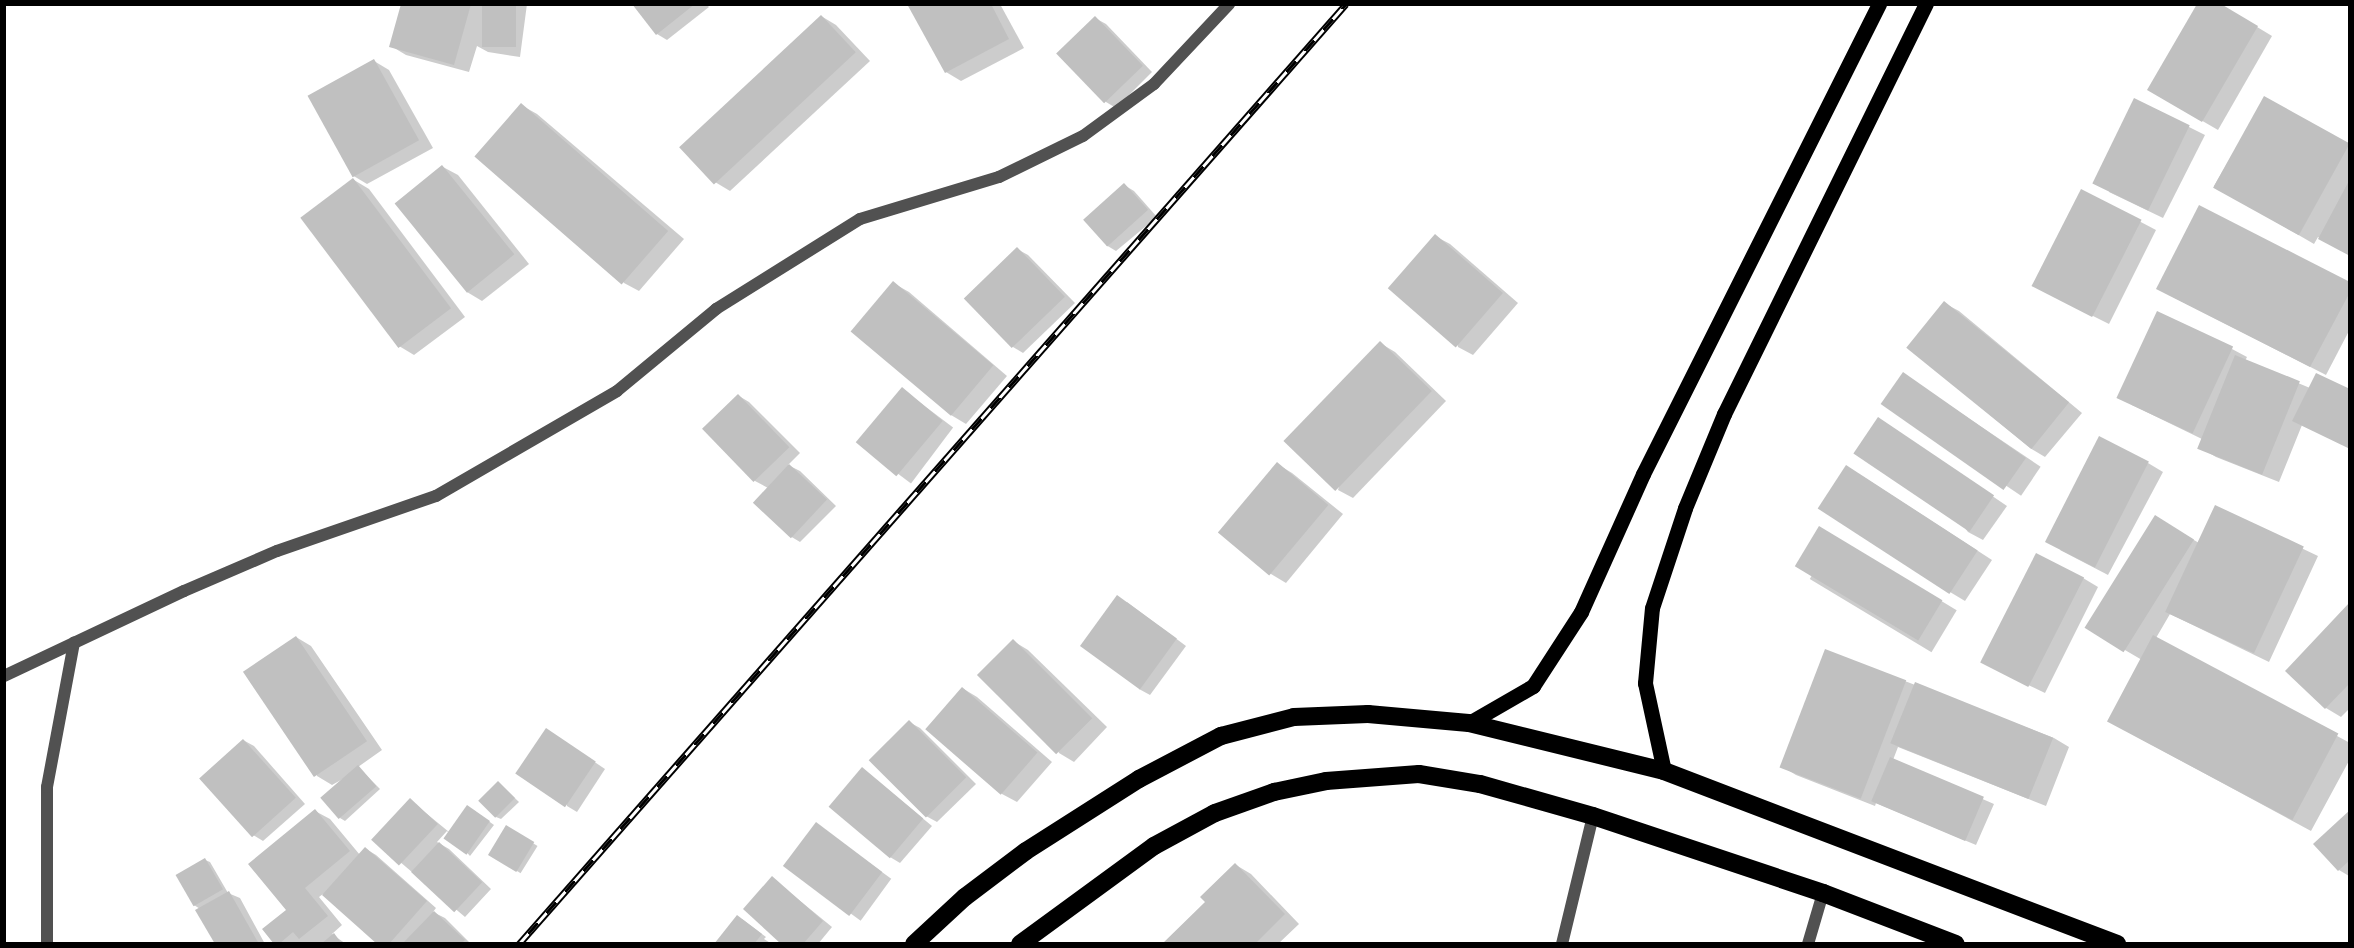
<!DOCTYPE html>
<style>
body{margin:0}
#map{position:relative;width:2354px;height:948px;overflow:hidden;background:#fff;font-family:"Nunito Sans",sans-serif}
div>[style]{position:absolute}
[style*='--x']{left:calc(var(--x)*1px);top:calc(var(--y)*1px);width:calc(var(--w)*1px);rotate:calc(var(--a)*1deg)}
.shadow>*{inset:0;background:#0003;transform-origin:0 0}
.building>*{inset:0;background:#c0c0c0;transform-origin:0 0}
.street>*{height:12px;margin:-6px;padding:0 6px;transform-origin:6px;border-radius:6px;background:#515151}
.primary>*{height:15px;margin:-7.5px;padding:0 7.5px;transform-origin:7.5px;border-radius:7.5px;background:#000}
.highway>*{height:18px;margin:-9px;padding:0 9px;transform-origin:9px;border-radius:9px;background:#000}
.rail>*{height:7px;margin-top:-3.5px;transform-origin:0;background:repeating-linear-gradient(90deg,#fff 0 14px,#000 0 28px);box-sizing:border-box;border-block:2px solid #000}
span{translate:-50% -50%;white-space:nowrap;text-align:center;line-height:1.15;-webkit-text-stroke:4.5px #fff;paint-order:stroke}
.frame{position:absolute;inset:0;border:6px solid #000;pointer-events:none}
</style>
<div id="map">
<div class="shadow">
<div style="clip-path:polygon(403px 4px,527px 4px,520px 57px,488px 52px,477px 46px,469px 72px,406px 55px,391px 46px)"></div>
<div style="clip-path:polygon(633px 4px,706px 4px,709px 7px,667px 40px,657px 34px)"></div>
<div style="clip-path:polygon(909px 4px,1000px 4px,1024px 48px,961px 81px,946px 72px)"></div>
<div style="clip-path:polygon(2219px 4px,2272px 36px,2218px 130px,2149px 90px)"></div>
<div style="clip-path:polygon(821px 16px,836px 25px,870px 61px,730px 191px,715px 182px,681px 147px)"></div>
<div style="clip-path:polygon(1095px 18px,1106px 24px,1152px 72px,1116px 108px,1106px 102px)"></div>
<div style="clip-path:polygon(374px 61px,389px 70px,433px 148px,367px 184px,352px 175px)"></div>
<div style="clip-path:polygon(2265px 98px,2350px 146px,2350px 255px,2318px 237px,2314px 244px,2214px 186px)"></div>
<div style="clip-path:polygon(2135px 100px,2205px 135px,2163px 218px,2109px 192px)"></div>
<div style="clip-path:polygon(521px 105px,537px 114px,684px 239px,639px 291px,624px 283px)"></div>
<div style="clip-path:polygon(443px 167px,458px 175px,529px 264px,482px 301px,467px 292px)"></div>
<div style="clip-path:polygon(354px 180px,369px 189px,465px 317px,414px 355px,399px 346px,303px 218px)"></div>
<div style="clip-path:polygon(1124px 185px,1134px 191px,1157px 217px,1116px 251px,1106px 245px)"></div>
<div style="clip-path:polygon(2082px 191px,2156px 230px,2109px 324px,2049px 294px)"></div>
<div style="clip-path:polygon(1435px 236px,1450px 244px,1518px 303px,1473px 355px,1458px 347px)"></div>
<div style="clip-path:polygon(1017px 249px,1028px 255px,1075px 303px,1023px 353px,1013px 347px)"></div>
<div style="clip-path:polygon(893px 283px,909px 292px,1007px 376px,966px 424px,951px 415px,852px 331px)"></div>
<div style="clip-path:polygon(2350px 284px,2350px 329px,2326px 375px,2173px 297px)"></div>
<div style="clip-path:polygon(1944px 303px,1959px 311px,2082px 413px,2045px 457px,2030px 448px,1908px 347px)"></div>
<div style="clip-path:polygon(1380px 343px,1395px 352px,1446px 401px,1353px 498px,1338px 490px)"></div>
<div style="clip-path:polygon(2232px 349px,2247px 357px,2245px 361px,2310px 388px,2302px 425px,2279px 482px,2216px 457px,2201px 448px,2204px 440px,2132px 405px)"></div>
<div style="left:1903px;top:374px;width:166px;height:35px;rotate:34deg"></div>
<div style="left:902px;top:389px;width:64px;height:70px;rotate:37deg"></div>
<div style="clip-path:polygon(739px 396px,749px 402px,800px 453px,788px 465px,800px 471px,836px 506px,800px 542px,790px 536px,768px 488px,755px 481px)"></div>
<div style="clip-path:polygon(1879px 419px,2007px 506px,1983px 540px,1968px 532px)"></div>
<div style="clip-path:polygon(2148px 463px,2163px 472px,2108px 575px,2060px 550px)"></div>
<div style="clip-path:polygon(1277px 464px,1292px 473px,1343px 514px,1286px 583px,1271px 574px,1221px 533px)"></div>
<div style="clip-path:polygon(1862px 476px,1992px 560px,1965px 601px,1950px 592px)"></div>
<div style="clip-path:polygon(2216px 507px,2318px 556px,2269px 662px,2170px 614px,2156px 638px,2350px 743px,2350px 759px,2311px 831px,2128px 732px,2142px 660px,2089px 629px,2155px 517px,2199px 543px)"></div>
<div style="left:1835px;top:537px;width:142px;height:49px;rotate:31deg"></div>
<div style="clip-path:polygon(2083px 578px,2098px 587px,2045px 693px,1999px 671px)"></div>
<div style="clip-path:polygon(1127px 602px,1186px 646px,1150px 695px,1139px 689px)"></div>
<div style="clip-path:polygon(2350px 605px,2350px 708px,2341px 717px,2326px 708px,2287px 671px)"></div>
<div style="clip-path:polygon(296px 637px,311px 646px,382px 750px,358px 767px,380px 789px,345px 821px,340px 818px,350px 775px,332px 785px,317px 776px)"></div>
<div style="clip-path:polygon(1013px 641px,1028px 650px,1107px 727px,1074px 762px,1059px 753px)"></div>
<div style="clip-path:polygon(1826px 651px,2054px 738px,2069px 747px,2046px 806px,1898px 747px,1893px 760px,1994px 804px,1976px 845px,1876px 803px,1875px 806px,1796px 775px,1781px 766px)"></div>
<div style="clip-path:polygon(962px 688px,977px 697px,1052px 762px,1017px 802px,1002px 794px)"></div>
<div style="clip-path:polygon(909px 722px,920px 728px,976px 784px,937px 822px,926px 816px)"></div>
<div style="clip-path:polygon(556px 736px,605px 769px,577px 812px,567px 806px)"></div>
<div style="clip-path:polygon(243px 740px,254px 746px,305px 804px,263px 841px,253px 835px)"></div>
<div style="clip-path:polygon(863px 769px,932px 826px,900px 863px,890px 857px)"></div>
<div style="clip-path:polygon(499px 783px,519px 802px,501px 819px,496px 817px)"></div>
<div style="clip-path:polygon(410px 800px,449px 832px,472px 809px,494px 825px,470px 856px,447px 831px,437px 842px,449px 849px,491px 889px,465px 917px,373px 839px)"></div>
<div style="clip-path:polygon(315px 811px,330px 819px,360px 855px,366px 849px,376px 855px,436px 908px,433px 912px,445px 918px,471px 944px,379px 944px,323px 894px,319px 897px,342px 925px,332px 934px,346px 944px,276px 944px,288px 910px)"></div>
<div style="clip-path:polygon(2350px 812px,2349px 876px,2339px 870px)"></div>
<div style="left:816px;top:824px;width:93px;height:52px;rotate:36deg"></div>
<div style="left:507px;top:827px;width:36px;height:32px;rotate:32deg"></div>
<div style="clip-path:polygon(205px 860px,210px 862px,228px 893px,240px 898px,265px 944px,216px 944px,200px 909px,194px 905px)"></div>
<div style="clip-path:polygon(1236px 865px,1251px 874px,1299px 924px,1278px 944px,1165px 944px,1208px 902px)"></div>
<div style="clip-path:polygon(772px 878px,832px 927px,818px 944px,783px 944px)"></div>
<div style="clip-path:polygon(742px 919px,766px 937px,764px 939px,772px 944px,716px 944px)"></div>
</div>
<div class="building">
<div style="clip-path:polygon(401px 4px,471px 4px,454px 65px,389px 47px)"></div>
<div style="left:482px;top:4px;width:34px;height:43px"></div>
<div style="clip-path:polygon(632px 4px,695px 4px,656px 35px)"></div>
<div style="clip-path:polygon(907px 4px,991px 4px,1009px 39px,945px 73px)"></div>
<div style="clip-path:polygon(2197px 4px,2221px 4px,2258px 26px,2202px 122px,2147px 90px)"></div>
<div style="left:821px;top:15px;width:51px;height:194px;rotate:47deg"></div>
<div style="left:1095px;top:16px;width:69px;height:54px;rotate:46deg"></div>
<div style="left:374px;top:59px;width:93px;height:76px;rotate:61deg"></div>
<div style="left:2264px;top:96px;width:98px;height:105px;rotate:29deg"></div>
<div style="left:2134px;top:98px;width:62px;height:95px;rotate:26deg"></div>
<div style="left:521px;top:103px;width:195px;height:71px;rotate:41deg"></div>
<div style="left:442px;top:165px;width:115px;height:61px;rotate:51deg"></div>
<div style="left:353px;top:178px;width:163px;height:66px;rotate:53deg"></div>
<div style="clip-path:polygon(2350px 179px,2350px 256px,2318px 239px)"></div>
<div style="left:1124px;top:183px;width:36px;height:55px;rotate:48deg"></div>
<div style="left:2081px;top:189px;width:68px;height:109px;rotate:27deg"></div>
<div style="clip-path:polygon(2199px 205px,2350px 282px,2350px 292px,2310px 367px,2156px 289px)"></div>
<div style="left:1435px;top:234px;width:90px;height:72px;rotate:41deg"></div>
<div style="left:1017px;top:247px;width:69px;height:74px;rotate:46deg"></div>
<div style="left:893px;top:281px;width:131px;height:66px;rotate:40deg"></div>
<div style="left:1944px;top:301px;width:161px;height:60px;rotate:39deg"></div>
<div style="left:2157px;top:311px;width:84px;height:96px;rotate:25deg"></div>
<div style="left:1380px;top:341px;width:72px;height:139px;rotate:44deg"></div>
<div style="left:2235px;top:355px;width:70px;height:101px;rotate:22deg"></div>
<div style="left:1903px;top:372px;width:150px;height:39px;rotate:35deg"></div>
<div style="clip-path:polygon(2316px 373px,2350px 389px,2350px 449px,2292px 421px)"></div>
<div style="left:902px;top:387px;width:53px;height:72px;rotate:40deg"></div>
<div style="left:738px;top:394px;width:74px;height:50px;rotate:46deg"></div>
<div style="left:1878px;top:417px;width:140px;height:44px;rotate:34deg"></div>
<div style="left:2099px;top:436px;width:56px;height:119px;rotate:27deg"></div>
<div style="left:1277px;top:462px;width:67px;height:92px;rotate:40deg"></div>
<div style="left:789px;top:464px;width:52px;height:53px;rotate:43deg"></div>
<div style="left:1846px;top:465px;width:157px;height:52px;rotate:33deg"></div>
<div style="left:2215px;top:505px;width:98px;height:118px;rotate:25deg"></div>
<div style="left:2155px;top:515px;width:46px;height:133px;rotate:32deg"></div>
<div style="left:1819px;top:526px;width:144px;height:47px;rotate:31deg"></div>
<div style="left:2036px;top:553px;width:54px;height:123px;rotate:27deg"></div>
<div style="left:1117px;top:595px;width:74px;height:63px;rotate:36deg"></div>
<div style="clip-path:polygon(2350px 602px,2350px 683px,2325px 709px,2285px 671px)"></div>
<div style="left:2153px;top:635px;width:210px;height:98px;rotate:28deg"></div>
<div style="left:296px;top:636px;width:127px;height:64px;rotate:56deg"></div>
<div style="left:1013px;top:639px;width:112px;height:51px;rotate:45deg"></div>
<div style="left:1825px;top:649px;width:87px;height:127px;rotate:21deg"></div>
<div style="left:1915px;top:682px;width:149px;height:66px;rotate:22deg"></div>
<div style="left:962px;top:687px;width:100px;height:56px;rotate:41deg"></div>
<div style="left:909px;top:720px;width:81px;height:57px;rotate:45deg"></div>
<div style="left:546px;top:728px;width:60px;height:55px;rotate:34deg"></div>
<div style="left:243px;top:739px;width:79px;height:59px;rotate:48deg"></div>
<div style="left:1890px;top:757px;width:102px;height:48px;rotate:23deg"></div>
<div style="left:358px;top:765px;width:28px;height:50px;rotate:49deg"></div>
<div style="left:862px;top:767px;width:80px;height:52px;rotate:40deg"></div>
<div style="left:498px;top:781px;width:24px;height:28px;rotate:45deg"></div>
<div style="left:410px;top:798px;width:38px;height:57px;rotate:43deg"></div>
<div style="left:467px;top:805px;width:28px;height:41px;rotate:35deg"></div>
<div style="clip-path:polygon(315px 809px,350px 851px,305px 888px,328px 916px,299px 939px,293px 932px,279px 944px,274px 944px,262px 929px,286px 910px,248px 864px)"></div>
<div style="clip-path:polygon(2350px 810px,2350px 860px,2338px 871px,2313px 844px)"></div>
<div style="left:816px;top:822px;width:83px;height:55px;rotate:37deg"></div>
<div style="left:506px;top:825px;width:33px;height:35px;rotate:31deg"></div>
<div style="left:439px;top:842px;width:59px;height:41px;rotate:43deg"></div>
<div style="clip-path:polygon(365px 847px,427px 901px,389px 944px,377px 944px,322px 895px)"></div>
<div style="left:205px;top:858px;width:36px;height:34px;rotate:60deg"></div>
<div style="clip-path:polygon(1235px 863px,1285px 914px,1255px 944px,1162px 944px,1205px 902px,1200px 897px)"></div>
<div style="clip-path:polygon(772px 876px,823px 921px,803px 944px,781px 944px,743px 909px)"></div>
<div style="clip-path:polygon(229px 891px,259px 944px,215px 944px,195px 910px)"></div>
<div style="clip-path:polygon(434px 911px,465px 940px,461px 944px,402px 944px)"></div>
<div style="clip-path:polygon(737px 915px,762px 934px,754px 944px,714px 944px)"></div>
<div style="clip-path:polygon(334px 933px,342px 944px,321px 944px)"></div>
</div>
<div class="street">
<div style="--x:4;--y:676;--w:199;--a:-25.3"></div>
<div style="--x:184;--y:591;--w:101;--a:-23.3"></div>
<div style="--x:277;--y:551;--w:168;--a:-19.1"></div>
<div style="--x:436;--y:496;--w:209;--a:-30.1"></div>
<div style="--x:617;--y:391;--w:129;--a:-39.6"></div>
<div style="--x:716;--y:309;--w:170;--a:-32"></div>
<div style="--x:860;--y:219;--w:145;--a:-16.8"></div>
<div style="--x:999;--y:177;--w:93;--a:-26"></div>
<div style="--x:1083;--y:136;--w:88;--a:-36.2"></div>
<div style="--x:1154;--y:84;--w:110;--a:-46.8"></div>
<div style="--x:47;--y:944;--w:157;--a:-90"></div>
<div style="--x:47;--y:787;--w:147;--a:-79.4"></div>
<div style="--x:1562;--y:944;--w:132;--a:-76.4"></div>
<div style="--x:1808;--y:944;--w:53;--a:-73.6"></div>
</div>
<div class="primary">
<div style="--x:1469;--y:723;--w:74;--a:-30"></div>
<div style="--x:1533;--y:686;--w:88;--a:-57"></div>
<div style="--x:1581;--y:612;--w:151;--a:-65.8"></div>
<div style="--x:1643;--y:474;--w:526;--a:-63.34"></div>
<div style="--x:1664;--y:771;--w:90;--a:-102.2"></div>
<div style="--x:1645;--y:683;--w:75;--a:-84.7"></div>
<div style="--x:1652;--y:608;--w:105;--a:-71.7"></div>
<div style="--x:1685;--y:508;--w:102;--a:-67.5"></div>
<div style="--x:1724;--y:414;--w:457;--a:-63.8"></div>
</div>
<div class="highway">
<div style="--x:914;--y:944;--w:69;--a:-42.7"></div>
<div style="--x:965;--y:897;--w:76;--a:-37"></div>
<div style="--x:1026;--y:851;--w:134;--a:-32.5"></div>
<div style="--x:1139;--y:779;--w:93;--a:-27.7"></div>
<div style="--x:1221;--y:736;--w:75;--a:-14.6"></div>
<div style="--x:1294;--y:717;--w:74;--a:-2.3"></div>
<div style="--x:1368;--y:714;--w:101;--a:5.1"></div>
<div style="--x:1469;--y:723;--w:201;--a:13.8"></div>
<div style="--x:1664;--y:771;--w:485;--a:20.9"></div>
<div style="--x:1020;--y:944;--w:166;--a:-36.2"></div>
<div style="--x:1154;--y:846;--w:69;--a:-28.4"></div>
<div style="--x:1215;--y:813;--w:63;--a:-19.6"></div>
<div style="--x:1274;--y:792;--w:53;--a:-11.9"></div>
<div style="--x:1326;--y:781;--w:93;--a:-4.3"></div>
<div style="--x:1419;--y:774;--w:62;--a:9.3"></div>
<div style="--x:1480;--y:784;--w:117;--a:15.8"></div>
<div style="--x:1593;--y:816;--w:243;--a:18.5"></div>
<div style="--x:1823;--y:893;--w:142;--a:21"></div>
</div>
<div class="rail">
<div style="--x:519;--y:944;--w:1252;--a:-48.66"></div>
</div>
<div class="frame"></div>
</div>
